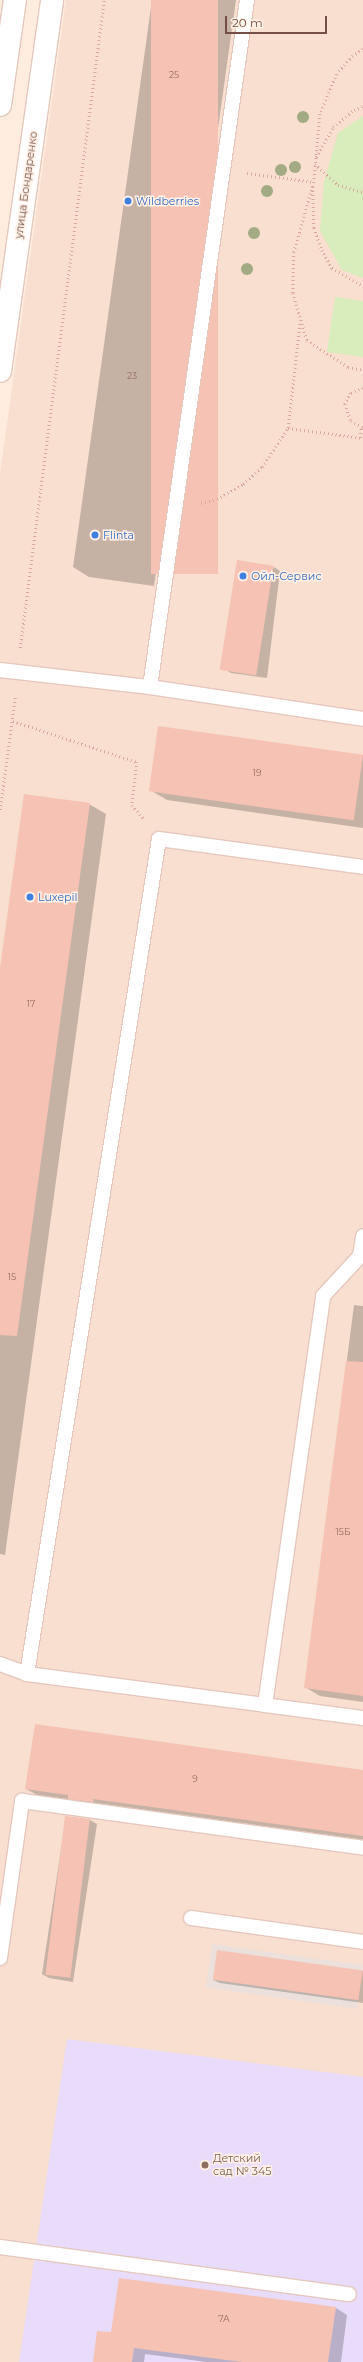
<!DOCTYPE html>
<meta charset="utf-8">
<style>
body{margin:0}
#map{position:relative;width:363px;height:2362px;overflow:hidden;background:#feecde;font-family:Montserrat,sans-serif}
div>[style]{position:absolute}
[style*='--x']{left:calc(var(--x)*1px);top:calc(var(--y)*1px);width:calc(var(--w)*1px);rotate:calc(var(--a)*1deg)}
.residential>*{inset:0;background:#f8dfcf}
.industrial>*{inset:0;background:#ebe0db;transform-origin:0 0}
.education>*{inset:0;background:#e9dbfa}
.green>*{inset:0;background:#d8ecbc}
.shadow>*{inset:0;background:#0003}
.building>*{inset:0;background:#f5c2b4;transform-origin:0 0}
.path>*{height:2.5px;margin-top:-1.25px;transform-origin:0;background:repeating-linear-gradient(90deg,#d9a698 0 1px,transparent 0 4px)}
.roads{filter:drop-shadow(1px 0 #e4c8bd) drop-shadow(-1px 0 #e4c8bd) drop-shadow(0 1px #e4c8bd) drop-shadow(0 -1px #e4c8bd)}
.service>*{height:14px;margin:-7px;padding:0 7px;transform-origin:7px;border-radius:7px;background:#fff}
.tertiary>*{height:22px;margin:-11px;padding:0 11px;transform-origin:11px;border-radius:11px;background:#fff}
.trees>*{width:12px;height:12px;margin:-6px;border-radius:50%;background:#a2ab84}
.dots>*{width:11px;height:11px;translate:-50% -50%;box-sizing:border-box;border:2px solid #fff1e6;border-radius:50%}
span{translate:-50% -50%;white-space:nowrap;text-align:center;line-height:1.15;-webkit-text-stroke:3px #fff1e6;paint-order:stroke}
.number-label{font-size:9px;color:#956b61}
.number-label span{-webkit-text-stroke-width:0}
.street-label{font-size:11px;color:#754e45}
.shop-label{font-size:11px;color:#366cbe}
.left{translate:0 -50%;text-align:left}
.education-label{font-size:11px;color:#785e54}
.scale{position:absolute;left:225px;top:16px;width:102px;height:18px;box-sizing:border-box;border:2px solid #754e45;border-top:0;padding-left:5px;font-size:12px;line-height:14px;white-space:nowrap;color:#754e45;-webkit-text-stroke:3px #fff1e6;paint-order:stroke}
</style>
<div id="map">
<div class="residential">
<div style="clip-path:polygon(66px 0,363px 0,363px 2362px,0 2362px,0 474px)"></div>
</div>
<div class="industrial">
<div style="left:212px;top:1944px;width:152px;height:44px;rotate:8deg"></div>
</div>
<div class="education">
<div style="clip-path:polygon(67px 2039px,363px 2077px,363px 2362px,19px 2362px)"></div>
</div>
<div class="green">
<div style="clip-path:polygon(363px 116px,363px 278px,342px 270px,320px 231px,324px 182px,338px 133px)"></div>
<div style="clip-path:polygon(335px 297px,363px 301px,363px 357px,327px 352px)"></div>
</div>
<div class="shadow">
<div style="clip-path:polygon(152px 0,236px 0,154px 586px,89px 577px,73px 567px)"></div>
<div style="clip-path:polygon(274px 567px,280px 571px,267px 678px,231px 673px,224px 669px)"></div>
<div style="clip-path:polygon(363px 755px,363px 828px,167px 800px,150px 790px)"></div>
<div style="clip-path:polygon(89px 804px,106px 814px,5px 1555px,0 1554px,0 975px)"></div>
<div style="clip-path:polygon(354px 1305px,363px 1306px,363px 1702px,320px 1696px,305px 1687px)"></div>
<div style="clip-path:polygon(363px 1771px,363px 1843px,43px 1798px,26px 1789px)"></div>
<div style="clip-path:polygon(66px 1817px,90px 1820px,97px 1824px,73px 1982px,49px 1978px,42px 1974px)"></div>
<div style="clip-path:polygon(363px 1971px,363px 2003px,220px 1983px,213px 1980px)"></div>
<div style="clip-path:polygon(336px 2308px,347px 2315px,341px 2362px,207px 2362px,145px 2354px,144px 2362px,94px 2362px,112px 2333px)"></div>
</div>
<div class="building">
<div style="left:151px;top:0;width:67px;height:574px"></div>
<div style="left:237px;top:560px;width:37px;height:111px;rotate:9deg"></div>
<div style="left:158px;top:726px;width:207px;height:66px;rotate:8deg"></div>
<div style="clip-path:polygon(24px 794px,90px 803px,17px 1336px,0 1335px,0 968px)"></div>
<div style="clip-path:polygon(346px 1361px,363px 1362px,363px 1696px,304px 1688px)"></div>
<div style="clip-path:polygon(35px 1724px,363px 1770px,363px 1836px,93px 1799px,93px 1802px,68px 1799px,68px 1795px,25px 1789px)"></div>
<div style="left:65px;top:1816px;width:25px;height:160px;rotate:7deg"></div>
<div style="left:217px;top:1950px;width:147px;height:30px;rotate:8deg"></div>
<div style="clip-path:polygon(119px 2278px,336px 2307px,328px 2362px,242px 2362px,134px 2348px,132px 2362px,93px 2362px,97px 2331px,111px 2332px)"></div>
</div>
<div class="path">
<div style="--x:363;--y:49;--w:12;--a:145"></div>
<div style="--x:353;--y:56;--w:24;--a:132"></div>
<div style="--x:337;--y:74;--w:43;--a:113"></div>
<div style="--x:320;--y:114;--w:68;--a:95"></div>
<div style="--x:314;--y:182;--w:73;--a:105.9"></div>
<div style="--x:294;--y:252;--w:41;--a:91.4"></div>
<div style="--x:293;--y:293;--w:49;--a:73.4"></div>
<div style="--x:307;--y:340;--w:49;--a:33.4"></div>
<div style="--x:348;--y:367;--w:15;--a:11"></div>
<div style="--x:316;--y:157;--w:34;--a:-60"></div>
<div style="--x:333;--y:127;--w:27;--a:-39"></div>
<div style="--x:354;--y:110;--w:10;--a:-24"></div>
<div style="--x:315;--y:164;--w:31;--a:42"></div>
<div style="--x:338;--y:185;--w:26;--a:16"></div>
<div style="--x:247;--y:173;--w:68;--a:7.7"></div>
<div style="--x:313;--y:187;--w:41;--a:88.6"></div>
<div style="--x:314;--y:228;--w:23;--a:70"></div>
<div style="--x:322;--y:250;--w:21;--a:61"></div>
<div style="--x:332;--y:268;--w:36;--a:30"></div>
<div style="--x:363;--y:388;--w:13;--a:157"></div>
<div style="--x:351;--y:393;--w:13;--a:119"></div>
<div style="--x:345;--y:404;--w:18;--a:71"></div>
<div style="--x:351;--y:421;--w:13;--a:27"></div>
<div style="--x:288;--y:428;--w:76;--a:7.6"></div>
<div style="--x:360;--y:438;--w:11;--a:-85"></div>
<div style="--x:201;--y:503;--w:16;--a:-14"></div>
<div style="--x:217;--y:499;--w:30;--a:-30"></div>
<div style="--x:243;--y:484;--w:25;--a:-42"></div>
<div style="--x:262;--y:467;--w:47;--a:-56.3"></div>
<div style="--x:288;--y:428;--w:108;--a:-83.6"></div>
<div style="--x:20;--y:648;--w:653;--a:-82.61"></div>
<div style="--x:13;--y:721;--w:131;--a:18.3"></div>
<div style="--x:137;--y:762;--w:43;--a:96.6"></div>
<div style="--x:132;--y:805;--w:18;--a:49"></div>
<div style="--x:0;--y:810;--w:114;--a:-82.4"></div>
</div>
<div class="roads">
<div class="service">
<div style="--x:0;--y:670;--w:151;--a:6.5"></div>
<div style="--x:150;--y:687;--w:694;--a:-81.96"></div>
<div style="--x:150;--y:687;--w:215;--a:8.5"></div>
<div style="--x:0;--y:1664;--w:29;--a:20"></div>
<div style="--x:27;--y:1674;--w:240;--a:7.4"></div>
<div style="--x:265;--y:1705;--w:413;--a:-81.9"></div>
<div style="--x:323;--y:1296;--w:54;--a:-47.2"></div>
<div style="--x:360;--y:1256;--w:20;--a:-81"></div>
<div style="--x:27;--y:1674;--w:845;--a:-81.02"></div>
<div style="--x:159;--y:839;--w:206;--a:7.8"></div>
<div style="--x:265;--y:1705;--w:99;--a:7.6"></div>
<div style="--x:191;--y:1918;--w:174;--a:7.9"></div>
<div style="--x:0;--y:1958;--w:159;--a:-82"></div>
<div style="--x:22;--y:1801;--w:344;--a:7.8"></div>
<div style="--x:0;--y:2247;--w:352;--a:7.7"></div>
</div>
<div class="tertiary">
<div style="--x:0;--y:105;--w:106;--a:-81.9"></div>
<div style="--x:0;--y:371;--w:375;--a:-82"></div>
</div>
</div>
<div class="trees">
<div style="left:303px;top:117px"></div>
<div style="left:295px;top:167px"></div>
<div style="left:281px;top:170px"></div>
<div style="left:267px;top:191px"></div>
<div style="left:254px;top:233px"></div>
<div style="left:247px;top:269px"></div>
</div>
<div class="dots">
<div style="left:128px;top:201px;background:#3f7fe0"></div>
<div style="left:95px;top:535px;background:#3f7fe0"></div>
<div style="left:243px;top:576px;background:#3f7fe0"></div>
<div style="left:30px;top:897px;background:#3f7fe0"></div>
<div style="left:205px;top:2165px;background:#8d6e63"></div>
</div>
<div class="number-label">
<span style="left:174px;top:75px">25</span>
<span style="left:132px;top:376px">23</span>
<span style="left:257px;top:773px">19</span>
<span style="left:31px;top:1004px">17</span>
<span style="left:12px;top:1277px">15</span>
<span style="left:343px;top:1532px">15Б</span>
<span style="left:195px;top:1779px">9</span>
<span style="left:224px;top:2319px">7А</span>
</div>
<div class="street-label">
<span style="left:26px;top:185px;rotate:-82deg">улица Бондаренко</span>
</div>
<div class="shop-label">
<span class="left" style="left:136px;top:201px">Wildberries</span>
<span class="left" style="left:103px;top:535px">Flinta</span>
<span class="left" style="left:251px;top:576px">Ойл-Сервис</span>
<span class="left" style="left:38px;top:897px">Luxepil</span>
</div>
<div class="education-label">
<span class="left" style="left:213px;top:2165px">Детский<br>сад № 345</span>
</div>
<div class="scale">20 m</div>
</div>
